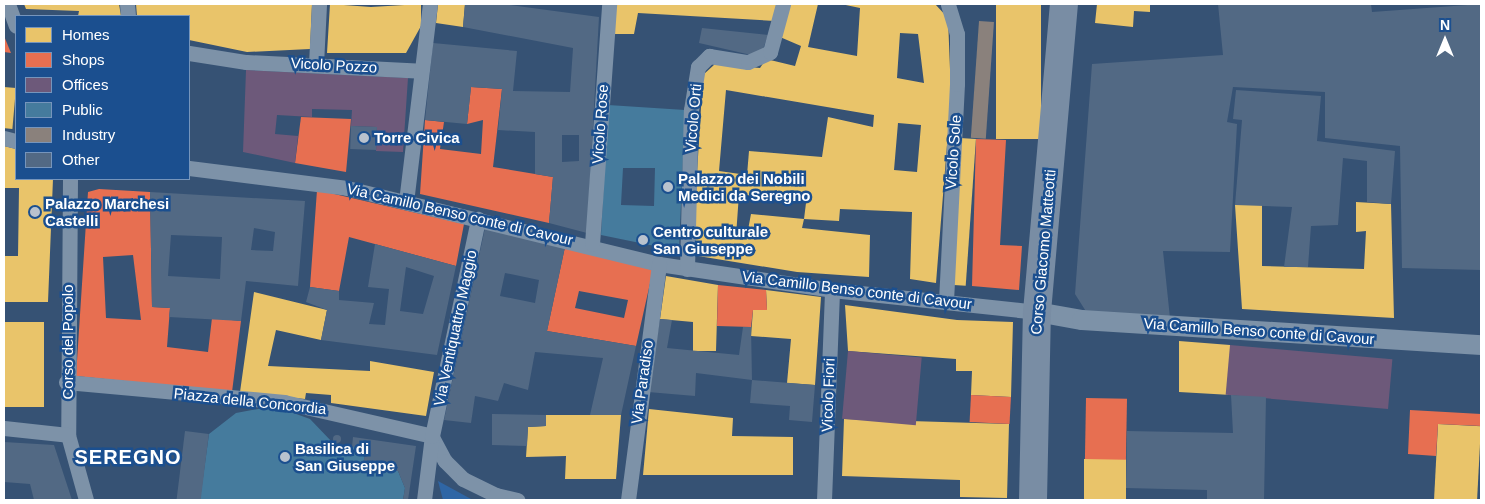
<!DOCTYPE html>
<style>
body{margin:0}
#map{position:relative;width:1485px;height:504px;overflow:hidden;background:#365274;font-family:Arial,sans-serif}
div>[style]{position:absolute}
[style*='--x']{left:calc(var(--x)*1px);top:calc(var(--y)*1px);width:calc(var(--w)*1px);rotate:calc(var(--a)*1deg)}
.green>*{inset:0;background:#2f66a5}
.homes>*{inset:0;background:#e9c46a;transform-origin:0 0}
.shops>*{inset:0;background:#e76f51;transform-origin:0 0}
.offices>*{inset:0;background:#6d597a;transform-origin:0 0}
.public>*{inset:0;background:#457b9d}
.industry>*{inset:0;background:#8a817c;transform-origin:0 0}
.building>*{inset:0;background:#526984;transform-origin:0 0}
.round{border-radius:50%}
.pedestrian>*{height:15px;margin:-7.5px;padding:0 7.5px;transform-origin:7.5px;border-radius:7.5px;background:#7d92a8}
.minor>*{height:20px;margin:-10px;padding:0 10px;transform-origin:10px;border-radius:10px;background:#7d92a8}
.secondary>*{height:28px;margin:-14px;padding:0 14px;transform-origin:14px;border-radius:14px;background:#798da4}
.dots>*{width:14px;height:14px;translate:-50% -50%;box-sizing:border-box;border:2px solid #1b4f8f;border-radius:50%}
span{translate:-50% -50%;white-space:nowrap;text-align:center;line-height:1.15;-webkit-text-stroke:5px #1b4f8f;paint-order:stroke}
.street-label{font-size:15px;color:#fff}
.poi-label{font-size:15px;color:#fff;font-weight:700}
.left{translate:0 -50%;text-align:left}
.district-label{font-size:20px;color:#fff;font-weight:700;letter-spacing:1px}
.frame{position:absolute;inset:0;border:5px solid #fff;pointer-events:none}
.legend{position:absolute;left:15px;top:15px;width:175px;height:165px;box-sizing:border-box;background:#1b4f8f;border:1px solid #7695bc;margin:0;padding:6px 9px;list-style:none;font-size:15px;color:#fff}
.legend li{display:flex;align-items:center;gap:10px;height:25px}
.legend b{width:25px;border:1px solid #7695bc}
.north{position:absolute;left:1420px;top:15px;width:50px;height:50px;-webkit-text-stroke:4px #1b4f8f;paint-order:stroke;rotate:0deg;font-size:14px;font-weight:700;line-height:20px;text-align:center;color:#fff}
.north::after{content:'';display:block;margin:auto;width:18px;height:22px;background:#fff;clip-path:polygon(50% 0,100% 100%,50% 72%,0 100%)}
</style>
<div id="map">
<div class="green">
<div style="clip-path:polygon(438px 481px,471px 499px,471px 500px,443px 500px)"></div>
</div>
<div class="homes">
<div style="clip-path:polygon(24px 4px,119px 4px,121px 16px,78px 16px,79px 11px,26px 9px)"></div>
<div style="clip-path:polygon(136px 4px,312px 4px,310px 49px,247px 52px,189px 40px,189px 16px,137px 16px)"></div>
<div style="clip-path:polygon(330px 4px,371px 7px,421px 4px,421px 26px,406px 53px,327px 53px)"></div>
<div style="clip-path:polygon(438px 4px,465px 4px,463px 27px,436px 23px)"></div>
<div style="clip-path:polygon(616px 4px,779px 4px,775px 21px,638px 13px,634px 34px,614px 34px)"></div>
<div style="clip-path:polygon(evenodd,790px 4px,818px 4px,808px 47px,857px 56px,860px 8px,841px 4px,935px 4px,948px 18px,951px 95px,936px 283px,910px 279px,912px 212px,840px 209px,839px 221px,804px 219px,802px 228px,870px 235px,869px 277px,797px 272px,692px 255px,703px 75px,715px 64px,760px 68px,766px 59px,795px 66px,801px 46px,780px 37px,790px 4px,900px 33px,918px 34px,924px 83px,897px 78px,900px 33px,790px 4px,726px 90px,874px 115px,873px 127px,828px 117px,822px 157px,749px 151px,747px 175px,719px 171px,726px 90px,790px 4px,898px 123px,921px 125px,917px 172px,894px 170px,898px 123px,790px 4px,739px 194px,806px 203px,804px 219px,751px 214px,747px 235px,736px 236px,739px 194px)"></div>
<div style="left:996px;top:4px;width:45px;height:135px"></div>
<div style="clip-path:polygon(1097px 4px,1150px 4px,1150px 12px,1134px 11px,1133px 27px,1095px 23px)"></div>
<div style="left:4px;top:87px;width:12px;height:41px;rotate:5deg"></div>
<div style="left:960px;top:138px;width:16px;height:147px;rotate:4deg"></div>
<div style="clip-path:polygon(4px 146px,16px 149px,16px 179px,53px 179px,48px 302px,4px 302px,4px 256px,18px 256px,19px 188px,4px 188px)"></div>
<div style="clip-path:polygon(1356px 202px,1391px 204px,1394px 318px,1242px 309px,1235px 205px,1262px 205px,1262px 266px,1364px 269px,1366px 231px,1356px 232px)"></div>
<div style="clip-path:polygon(666px 276px,718px 285px,716px 351px,693px 351px,693px 322px,660px 319px)"></div>
<div style="clip-path:polygon(766px 290px,821px 297px,815px 385px,787px 383px,791px 339px,751px 336px,753px 310px,767px 310px)"></div>
<div style="clip-path:polygon(254px 292px,327px 310px,321px 340px,276px 330px,268px 366px,370px 371px,370px 361px,434px 372px,426px 416px,331px 403px,331px 395px,306px 393px,305px 399px,240px 392px)"></div>
<div style="clip-path:polygon(845px 305px,957px 320px,1013px 322px,1011px 397px,971px 395px,972px 371px,956px 371px,956px 359px,848px 351px)"></div>
<div style="left:4px;top:322px;width:40px;height:85px"></div>
<div style="clip-path:polygon(1179px 341px,1230px 345px,1231px 395px,1179px 392px)"></div>
<div style="clip-path:polygon(649px 409px,733px 418px,732px 436px,793px 437px,793px 475px,643px 475px)"></div>
<div style="clip-path:polygon(546px 415px,621px 415px,616px 479px,565px 479px,566px 456px,526px 457px,528px 427px,546px 426px)"></div>
<div style="clip-path:polygon(844px 419px,1009px 424px,1007px 498px,960px 497px,960px 480px,842px 476px)"></div>
<div style="left:1438px;top:424px;width:43px;height:76px;rotate:3deg"></div>
<div style="left:1084px;top:459px;width:42px;height:41px"></div>
</div>
<div class="shops">
<div style="clip-path:polygon(4px 36px,11px 53px,4px 52px)"></div>
<div style="clip-path:polygon(471px 87px,502px 89px,493px 167px,553px 177px,549px 223px,420px 194px,425px 120px,444px 122px,440px 149px,481px 154px,483px 120px,467px 124px)"></div>
<div style="clip-path:polygon(301px 117px,351px 119px,346px 172px,295px 163px)"></div>
<div style="clip-path:polygon(976px 139px,1006px 140px,1000px 245px,1022px 246px,1019px 290px,972px 286px)"></div>
<div style="clip-path:polygon(evenodd,99px 189px,150px 192px,152px 307px,170px 308px,167px 347px,208px 352px,212px 318px,241px 321px,232px 392px,76px 376px,88px 192px,99px 189px,133px 255px,141px 320px,106px 318px,103px 257px,133px 255px)"></div>
<div style="clip-path:polygon(317px 190px,464px 224px,456px 266px,349px 237px,339px 291px,310px 287px)"></div>
<div style="clip-path:polygon(evenodd,565px 247px,653px 270px,636px 346px,547px 331px,565px 247px,579px 291px,628px 300px,624px 318px,575px 308px,579px 291px)"></div>
<div style="clip-path:polygon(718px 285px,766px 290px,767px 310px,753px 310px,751px 327px,717px 326px)"></div>
<div style="left:971px;top:395px;width:40px;height:27px;rotate:3deg"></div>
<div style="left:1086px;top:398px;width:41px;height:61px;rotate:1deg"></div>
<div style="clip-path:polygon(1410px 410px,1481px 414px,1481px 426px,1438px 424px,1436px 456px,1408px 454px)"></div>
</div>
<div class="offices">
<div style="clip-path:polygon(246px 70px,408px 78px,403px 152px,376px 151px,377px 127px,351px 126px,352px 110px,312px 109px,312px 117px,277px 115px,275px 134px,298px 136px,295px 163px,243px 152px)"></div>
<div style="left:1230px;top:345px;width:163px;height:50px;rotate:5deg"></div>
<div style="left:848px;top:351px;width:74px;height:68px;rotate:5deg"></div>
</div>
<div class="public">
<div style="clip-path:polygon(evenodd,608px 105px,685px 110px,679px 251px,601px 235px,608px 105px,623px 168px,655px 168px,654px 206px,621px 205px,623px 168px)"></div>
<div style="clip-path:polygon(274px 406px,310px 419px,333px 443px,366px 449px,363px 465px,398px 471px,405px 488px,403px 500px,200px 500px,209px 434px,236px 413px)"></div>
</div>
<div class="industry">
<div style="left:979px;top:21px;width:15px;height:117px;rotate:4deg"></div>
</div>
<div class="building">
<div style="clip-path:polygon(evenodd,465px 4px,502px 4px,599px 17px,587px 233px,549px 223px,553px 177px,535px 174px,535px 132px,498px 130px,502px 89px,471px 87px,467px 124px,425px 120px,433px 43px,517px 51px,513px 91px,570px 92px,573px 48px,463px 27px,465px 4px,562px 135px,579px 135px,579px 161px,562px 162px,562px 135px)"></div>
<div style="clip-path:polygon(1218px 4px,1371px 4px,1372px 12px,1481px 4px,1481px 270px,1402px 268px,1400px 146px,1325px 138px,1325px 92px,1233px 87px,1227px 122px,1237px 124px,1230px 252px,1163px 251px,1170px 318px,1087px 313px,1075px 294px,1092px 64px,1223px 55px)"></div>
<div style="clip-path:polygon(702px 28px,768px 35px,763px 49px,751px 55px,699px 43px)"></div>
<div style="clip-path:polygon(1236px 90px,1321px 96px,1317px 141px,1395px 151px,1391px 204px,1367px 202px,1367px 161px,1343px 158px,1338px 225px,1311px 226px,1308px 267px,1284px 267px,1292px 207px,1235px 205px,1242px 120px,1233px 119px)"></div>
<div style="left:351px;top:126px;width:26px;height:23px;rotate:2deg"></div>
<div style="clip-path:polygon(evenodd,150px 192px,305px 201px,298px 286px,246px 281px,241px 321px,169px 317px,170px 308px,152px 307px,150px 192px,254px 228px,275px 232px,273px 251px,251px 250px,254px 228px,150px 192px,171px 235px,222px 237px,220px 279px,168px 276px,171px 235px)"></div>
<div style="clip-path:polygon(evenodd,485px 228px,565px 247px,547px 331px,636px 346px,621px 415px,590px 415px,603px 358px,535px 352px,528px 390px,504px 383px,498px 401px,475px 396px,471px 423px,444px 420px,485px 228px,505px 273px,539px 280px,535px 303px,500px 296px,505px 273px)"></div>
<div style="clip-path:polygon(evenodd,375px 244px,456px 266px,437px 355px,321px 340px,327px 310px,306px 302px,310px 287px,339px 291px,339px 300px,374px 303px,369px 324px,385px 325px,389px 289px,368px 287px,375px 244px,406px 267px,434px 276px,423px 314px,400px 311px,406px 267px)"></div>
<div style="clip-path:polygon(660px 319px,672px 320px,667px 348px,739px 355px,743px 327px,751px 327px,752px 380px,696px 373px,695px 396px,648px 392px)"></div>
<div style="clip-path:polygon(752px 380px,815px 385px,812px 422px,789px 420px,790px 406px,750px 403px)"></div>
<div style="clip-path:polygon(1231px 395px,1266px 397px,1264px 500px,1207px 500px,1207px 490px,1126px 488px,1127px 431px,1233px 433px)"></div>
<div style="clip-path:polygon(492px 414px,546px 415px,546px 426px,528px 427px,527px 446px,492px 445px)"></div>
<div style="left:185px;top:431px;width:24px;height:70px;rotate:7deg"></div>
<div class="round" style="left:333px;top:435px;width:8px;height:8px"></div>
<div style="clip-path:polygon(353px 437px,416px 446px,408px 500px,403px 500px,405px 488px,398px 471px,363px 465px,366px 449px,352px 447px)"></div>
<div style="clip-path:polygon(4px 442px,54px 445px,72px 500px,34px 500px,30px 484px,4px 482px)"></div>
</div>
<div class="pedestrian">
<div style="--x:8;--y:4;--w:23;--a:70"></div>
<div style="--x:127;--y:4;--w:12;--a:85"></div>
<div style="--x:189;--y:53;--w:58;--a:9"></div>
<div style="--x:246;--y:62;--w:175;--a:2.9"></div>
<div style="--x:316;--y:64;--w:60;--a:-87.1"></div>
<div style="--x:4;--y:138;--w:12;--a:14"></div>
<div style="--x:189;--y:168;--w:159;--a:7.2"></div>
<div style="--x:347;--y:188;--w:321;--a:13.7"></div>
<div style="--x:659;--y:264;--w:175;--a:8.5"></div>
<div style="--x:832;--y:290;--w:206;--a:6.1"></div>
<div style="--x:70;--y:179;--w:256;--a:90.4"></div>
<div style="--x:68;--y:435;--w:67;--a:74.5"></div>
<div style="--x:406;--y:202;--w:199;--a:-83.1"></div>
<div style="--x:592;--y:244;--w:241;--a:-85.9"></div>
<div style="--x:687;--y:269;--w:159;--a:-88.6"></div>
<div style="--x:691;--y:110;--w:44;--a:-80.8"></div>
<div style="--x:698;--y:67;--w:16;--a:-45"></div>
<div style="--x:709;--y:56;--w:39;--a:9"></div>
<div style="--x:748;--y:62;--w:24;--a:-24"></div>
<div style="--x:770;--y:52;--w:50;--a:-74.8"></div>
<div style="--x:946;--y:301;--w:217;--a:-87.1"></div>
<div style="--x:957;--y:84;--w:50;--a:-90"></div>
<div style="--x:957;--y:34;--w:31;--a:-107"></div>
<div style="--x:66;--y:382;--w:219;--a:5.2"></div>
<div style="--x:284;--y:402;--w:152;--a:12.9"></div>
<div style="--x:4;--y:428;--w:64;--a:6.2"></div>
<div style="--x:432;--y:437;--w:27;--a:62"></div>
<div style="--x:445;--y:461;--w:25;--a:45"></div>
<div style="--x:463;--y:479;--w:37;--a:26"></div>
<div style="--x:496;--y:495;--w:22;--a:13"></div>
<div style="--x:424;--y:500;--w:64;--a:-82.9"></div>
<div style="--x:432;--y:436;--w:222;--a:-78"></div>
<div style="--x:628;--y:500;--w:238;--a:-82.5"></div>
<div style="--x:824;--y:500;--w:210;--a:-87.8"></div>
</div>
<div class="minor">
<div style="--x:1037;--y:312;--w:46;--a:10.1"></div>
<div style="--x:1082;--y:320;--w:400;--a:3.6"></div>
</div>
<div class="secondary">
<div style="--x:1033;--y:500;--w:188;--a:-88.8"></div>
<div style="--x:1037;--y:312;--w:309;--a:-85"></div>
</div>
<div class="dots">
<div style="left:364px;top:138px;background:#b9c2ce"></div>
<div style="left:668px;top:187px;background:#b9c2ce"></div>
<div style="left:35px;top:212px;background:#b9c2ce"></div>
<div style="left:643px;top:240px;background:#b9c2ce"></div>
<div style="left:285px;top:457px;background:#b9c2ce"></div>
</div>
<div class="street-label">
<span style="left:334px;top:65px;rotate:3deg">Vicolo Pozzo</span>
<span style="left:693px;top:118px;rotate:-85deg">Vicolo Orti</span>
<span style="left:600px;top:124px;rotate:-86deg">Vicolo Rose</span>
<span style="left:953px;top:152px;rotate:-86deg">Vicolo Sole</span>
<span style="left:460px;top:214px;rotate:13deg">Via Camillo Benso conte di Cavour</span>
<span style="left:1043px;top:252px;rotate:-85deg">Corso Giacomo Matteotti</span>
<span style="left:857px;top:290px;rotate:7deg">Via Camillo Benso conte di Cavour</span>
<span style="left:455px;top:328px;rotate:-78deg">Via Ventiquattro Maggio</span>
<span style="left:1259px;top:331px;rotate:4deg">Via Camillo Benso conte di Cavour</span>
<span style="left:68px;top:342px;rotate:-90deg">Corso del Popolo</span>
<span style="left:642px;top:382px;rotate:-82deg">Via Paradiso</span>
<span style="left:828px;top:395px;rotate:-88deg">Vicolo Fiori</span>
<span style="left:250px;top:401px;rotate:6deg">Piazza della Concordia</span>
</div>
<div class="poi-label">
<span class="left" style="left:374px;top:138px">Torre Civica</span>
<span class="left" style="left:678px;top:187px">Palazzo dei Nobili<br>Medici da Seregno</span>
<span class="left" style="left:45px;top:212px">Palazzo Marchesi<br>Castelli</span>
<span class="left" style="left:653px;top:240px">Centro culturale<br>San Giuseppe</span>
<span class="left" style="left:295px;top:457px">Basilica di<br>San Giuseppe</span>
</div>
<div class="district-label">
<span style="left:128px;top:457px">SEREGNO</span>
</div>
<div class="frame"></div>
<ul class="legend">
<li><b style="height:14px;background:#e9c46a"></b>Homes</li>
<li><b style="height:14px;background:#e76f51"></b>Shops</li>
<li><b style="height:14px;background:#6d597a"></b>Offices</li>
<li><b style="height:14px;background:#457b9d"></b>Public</li>
<li><b style="height:14px;background:#8a817c"></b>Industry</li>
<li><b style="height:14px;background:#526984"></b>Other</li>
</ul>
<div class="north">N</div>
</div>
